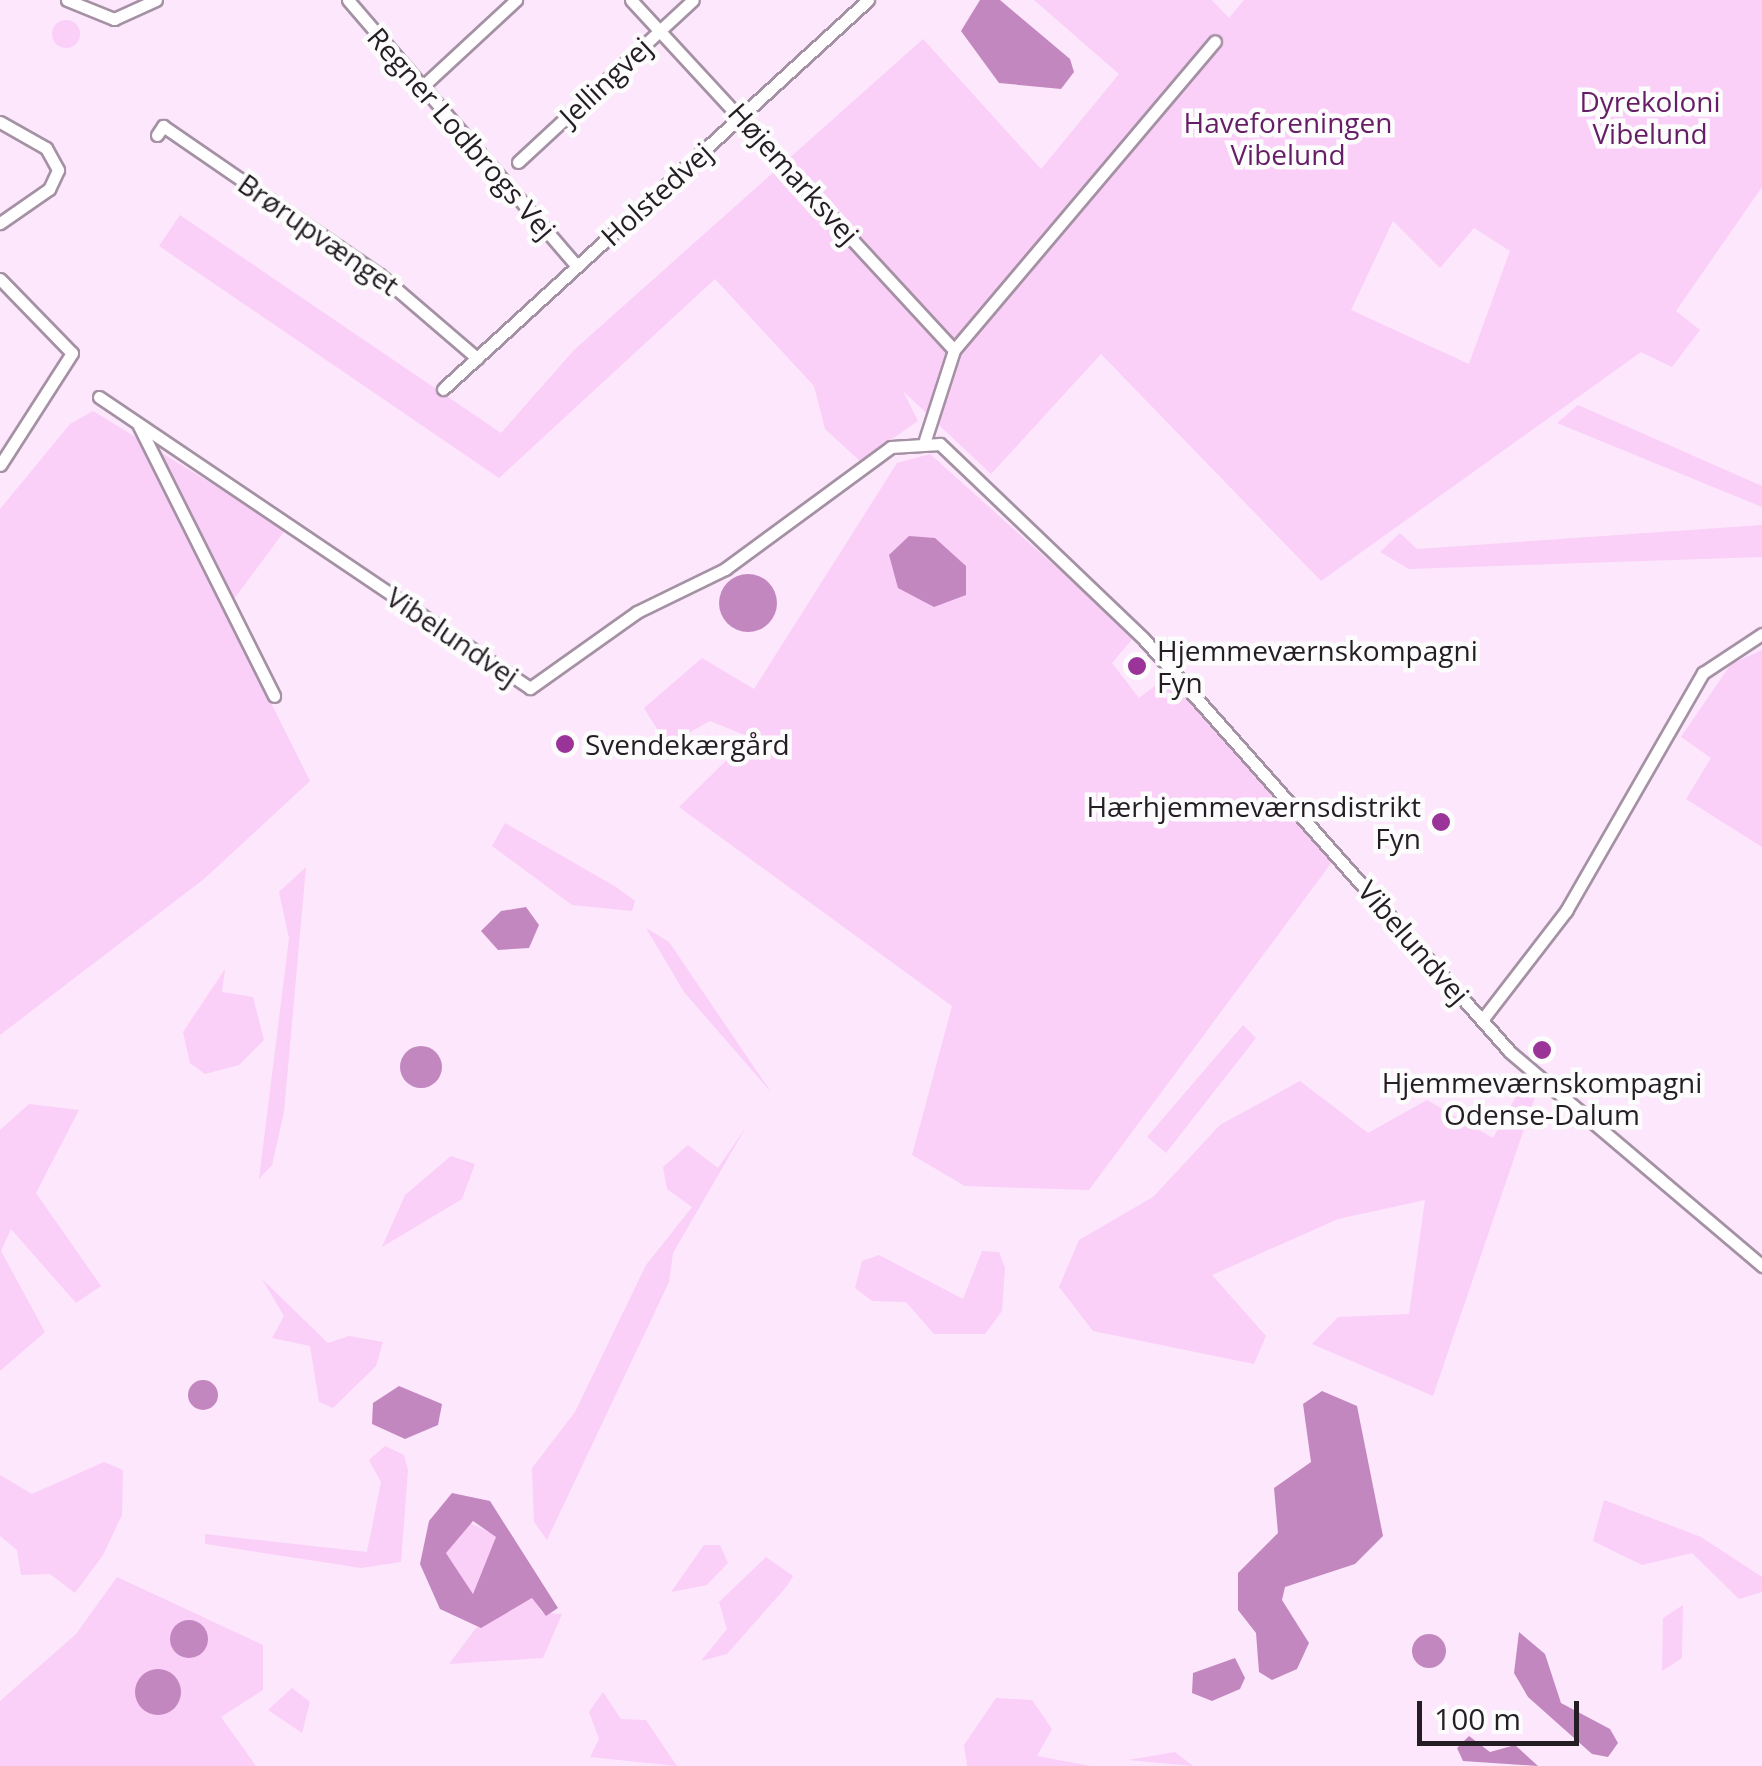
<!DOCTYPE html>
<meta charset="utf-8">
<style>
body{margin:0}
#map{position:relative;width:1762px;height:1766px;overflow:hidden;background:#fde7fc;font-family:"Open Sans",sans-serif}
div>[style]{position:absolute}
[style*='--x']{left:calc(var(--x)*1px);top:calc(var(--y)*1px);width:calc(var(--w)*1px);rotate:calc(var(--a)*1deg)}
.green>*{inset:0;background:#facff8}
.round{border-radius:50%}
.water>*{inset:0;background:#c387c0}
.roads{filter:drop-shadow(2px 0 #a591a4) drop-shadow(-2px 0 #a591a4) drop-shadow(0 2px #a591a4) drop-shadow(0 -2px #a591a4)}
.street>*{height:11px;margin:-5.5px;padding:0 5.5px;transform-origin:5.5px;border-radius:5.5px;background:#fff}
.dots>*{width:28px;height:28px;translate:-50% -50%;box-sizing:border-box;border:5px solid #fcfcfc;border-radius:50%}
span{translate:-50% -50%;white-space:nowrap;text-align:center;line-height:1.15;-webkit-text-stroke:9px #fcfcfc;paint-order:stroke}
.street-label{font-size:28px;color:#251d24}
.park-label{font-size:28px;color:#651e65}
.poi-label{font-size:28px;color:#251d24}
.left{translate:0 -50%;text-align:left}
.right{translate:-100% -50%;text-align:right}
.scale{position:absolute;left:1417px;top:1701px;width:162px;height:45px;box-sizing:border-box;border:5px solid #251d24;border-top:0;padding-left:12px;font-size:30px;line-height:35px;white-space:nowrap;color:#251d24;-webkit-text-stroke:8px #fcfcfc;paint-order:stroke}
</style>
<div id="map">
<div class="green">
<div style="clip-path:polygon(evenodd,1034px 0,1212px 0,1229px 18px,1244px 0,1762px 0,1762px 187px,1676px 311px,1700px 330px,1672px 367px,1641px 352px,1321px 581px,1101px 354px,991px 474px,903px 391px,918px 421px,860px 461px,825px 429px,814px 386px,715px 279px,499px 478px,159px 246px,180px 215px,501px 433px,574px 350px,923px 39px,1041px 169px,1119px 74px,1034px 0,1393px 221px,1440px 268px,1474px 228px,1510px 251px,1469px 364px,1351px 310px,1393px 221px)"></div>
<div class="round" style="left:52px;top:20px;width:28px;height:28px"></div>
<div style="clip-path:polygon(1578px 405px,1762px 486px,1762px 507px,1557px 423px)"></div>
<div style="clip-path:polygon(93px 411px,286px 529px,225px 611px,310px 781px,204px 879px,0 1035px,0 509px,70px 424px)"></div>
<div style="clip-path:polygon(930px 454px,1134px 637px,1112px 663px,1139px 698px,1169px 675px,1332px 862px,1089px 1190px,965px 1186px,912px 1155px,952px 1006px,679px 807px,750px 737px,710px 721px,667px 745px,644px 708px,702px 658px,754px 689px,897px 463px)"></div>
<div style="clip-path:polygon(1762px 525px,1762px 557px,1409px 569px,1380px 552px,1400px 533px,1417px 549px)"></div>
<div style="clip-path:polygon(1762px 650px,1762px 847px,1686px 799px,1711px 758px,1681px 737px,1731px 664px)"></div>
<div style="clip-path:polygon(505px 823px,616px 887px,635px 901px,632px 911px,572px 905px,492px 846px)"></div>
<div style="clip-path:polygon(306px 867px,284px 1112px,272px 1165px,259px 1179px,289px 938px,279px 892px)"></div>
<div style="clip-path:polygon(646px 928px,669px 942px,771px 1092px,684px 992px)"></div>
<div style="clip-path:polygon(225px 969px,222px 992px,253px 997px,264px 1040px,239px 1065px,205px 1074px,190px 1063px,183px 1032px)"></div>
<div style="clip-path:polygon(1243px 1025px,1256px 1038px,1166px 1153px,1147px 1137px)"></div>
<div style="clip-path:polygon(1300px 1081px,1368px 1133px,1427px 1100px,1493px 1138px,1523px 1084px,1536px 1094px,1433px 1396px,1312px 1344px,1338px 1317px,1409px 1314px,1425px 1200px,1338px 1219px,1212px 1275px,1266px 1336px,1254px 1364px,1093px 1331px,1059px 1287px,1079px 1240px,1153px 1197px,1220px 1125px)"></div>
<div style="clip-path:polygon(29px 1104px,79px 1110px,36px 1193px,101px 1286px,76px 1303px,11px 1229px,1px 1251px,45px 1332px,0 1371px,0 1130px)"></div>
<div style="clip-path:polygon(746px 1127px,673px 1253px,669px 1282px,547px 1540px,534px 1522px,532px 1468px,575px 1412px,646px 1265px,692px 1207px,667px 1189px,663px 1167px,688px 1145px,718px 1168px)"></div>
<div style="clip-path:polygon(451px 1156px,475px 1164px,462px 1199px,382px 1247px,405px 1195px)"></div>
<div style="clip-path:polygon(982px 1251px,999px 1252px,1005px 1268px,1002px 1311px,985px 1334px,934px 1334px,906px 1302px,872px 1301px,855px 1288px,862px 1261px,879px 1255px,963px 1299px)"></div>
<div style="clip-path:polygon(262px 1279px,328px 1343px,349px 1336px,383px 1342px,376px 1366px,333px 1408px,319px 1402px,310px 1346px,272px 1338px,284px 1316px)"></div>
<div style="clip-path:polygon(385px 1446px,404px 1455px,408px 1470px,401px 1562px,361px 1568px,205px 1544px,205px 1534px,367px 1552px,381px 1482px,369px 1460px)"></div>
<div style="clip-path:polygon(104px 1462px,123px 1470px,122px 1515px,103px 1555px,75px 1593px,50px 1574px,21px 1575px,17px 1550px,0 1536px,0 1475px,32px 1494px)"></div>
<div style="clip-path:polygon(1604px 1500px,1701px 1537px,1762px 1577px,1762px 1592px,1739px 1599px,1692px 1553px,1642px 1565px,1593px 1541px)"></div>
<div style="clip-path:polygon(468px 1522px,497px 1536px,473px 1594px,446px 1553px)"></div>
<div style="clip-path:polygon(704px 1545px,720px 1545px,728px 1563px,707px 1585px,671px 1592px)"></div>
<div style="clip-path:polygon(766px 1557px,793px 1576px,787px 1586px,727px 1654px,701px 1661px,727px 1629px,719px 1602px)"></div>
<div style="clip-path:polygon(117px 1577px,263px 1645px,263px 1690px,221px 1717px,256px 1766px,0 1766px,0 1701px,76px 1634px)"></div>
<div style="clip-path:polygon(533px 1598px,542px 1613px,562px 1614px,543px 1658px,449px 1664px,476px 1628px)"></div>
<div style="clip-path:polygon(1683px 1605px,1682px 1658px,1662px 1671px,1663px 1618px)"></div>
<div style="clip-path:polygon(292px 1688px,310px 1702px,302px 1733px,268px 1710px)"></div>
<div style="clip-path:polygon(603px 1692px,621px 1719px,646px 1720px,677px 1766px,590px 1757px,599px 1739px,589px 1712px)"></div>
<div style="clip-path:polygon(996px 1698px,1032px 1700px,1052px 1729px,1037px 1756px,1091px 1766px,967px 1766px,964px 1745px)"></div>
<div style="clip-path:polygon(1175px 1752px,1193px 1766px,1128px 1760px)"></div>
</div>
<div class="water">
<div style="clip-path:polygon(980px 0,1000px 0,1070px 59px,1074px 72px,1061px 89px,999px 83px,961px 31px)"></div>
<div style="clip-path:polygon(909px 536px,935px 538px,966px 566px,966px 595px,934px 607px,898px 588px,889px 555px)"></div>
<div class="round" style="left:719px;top:574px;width:58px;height:58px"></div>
<div style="clip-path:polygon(526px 907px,539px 925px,529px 948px,498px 950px,481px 931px,501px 911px)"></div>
<div class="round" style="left:400px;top:1046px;width:42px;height:42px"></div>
<div class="round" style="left:188px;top:1380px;width:30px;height:30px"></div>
<div style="clip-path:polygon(399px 1386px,442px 1404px,438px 1425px,405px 1439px,372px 1424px,373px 1403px)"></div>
<div style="clip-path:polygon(1322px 1391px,1357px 1406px,1383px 1536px,1355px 1564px,1285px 1587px,1282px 1600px,1309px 1643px,1297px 1669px,1272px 1680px,1259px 1672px,1256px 1633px,1238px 1610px,1238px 1573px,1278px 1533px,1274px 1488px,1311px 1462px,1303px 1404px)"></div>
<div style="clip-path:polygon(evenodd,452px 1493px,490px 1501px,558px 1608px,546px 1616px,532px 1598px,481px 1628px,440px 1609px,420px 1564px,429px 1521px,452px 1493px,473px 1521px,496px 1537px,473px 1594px,446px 1553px,473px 1521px)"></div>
<div class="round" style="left:170px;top:1620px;width:38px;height:38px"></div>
<div style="clip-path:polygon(1519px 1632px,1545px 1654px,1561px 1703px,1610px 1729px,1618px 1743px,1608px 1757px,1592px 1754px,1528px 1697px,1514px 1673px)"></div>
<div class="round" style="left:1412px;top:1634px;width:34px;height:34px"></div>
<div style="clip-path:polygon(1235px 1658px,1245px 1678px,1240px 1689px,1212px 1701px,1192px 1693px,1193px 1673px)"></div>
<div class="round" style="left:135px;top:1669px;width:46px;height:46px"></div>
<div style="clip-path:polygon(1469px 1736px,1490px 1752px,1515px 1745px,1538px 1766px,1463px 1761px,1457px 1748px)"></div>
</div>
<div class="roads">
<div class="street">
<div style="--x:67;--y:0;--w:51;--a:22"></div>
<div style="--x:114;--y:19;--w:46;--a:-24.3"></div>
<div style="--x:348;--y:0;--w:351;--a:49.3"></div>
<div style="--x:631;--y:0;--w:476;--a:47.3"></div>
<div style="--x:423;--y:86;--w:127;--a:-42.8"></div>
<div style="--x:0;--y:122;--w:53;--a:29.5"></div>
<div style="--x:46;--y:148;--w:25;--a:61"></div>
<div style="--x:58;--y:170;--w:21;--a:115"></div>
<div style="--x:49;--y:189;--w:60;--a:145.2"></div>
<div style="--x:157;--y:135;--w:11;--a:-56"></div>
<div style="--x:163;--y:126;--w:263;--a:34.5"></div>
<div style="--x:380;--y:275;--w:128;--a:40.6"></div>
<div style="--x:518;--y:162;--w:238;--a:-42.8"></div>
<div style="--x:0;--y:279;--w:103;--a:45.8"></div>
<div style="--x:72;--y:353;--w:133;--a:122.7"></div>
<div style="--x:443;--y:389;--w:576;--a:-42.47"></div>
<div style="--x:99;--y:397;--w:520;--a:34.03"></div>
<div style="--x:530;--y:688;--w:131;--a:-35.4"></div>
<div style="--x:637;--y:612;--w:98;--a:-26"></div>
<div style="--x:725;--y:569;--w:206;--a:-36.3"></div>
<div style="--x:891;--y:447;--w:49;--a:-3.5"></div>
<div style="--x:940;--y:444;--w:281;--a:43.7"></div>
<div style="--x:1143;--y:638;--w:553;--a:48.44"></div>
<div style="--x:1510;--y:1052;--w:331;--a:40.3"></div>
<div style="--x:138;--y:424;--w:304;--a:63.4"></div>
<div style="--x:925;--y:440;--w:95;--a:-72.1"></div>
<div style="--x:954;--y:350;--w:404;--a:-49.8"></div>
<div style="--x:1482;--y:1020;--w:138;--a:-52.4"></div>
<div style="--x:1566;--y:911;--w:275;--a:-60.1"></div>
<div style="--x:1703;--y:673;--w:71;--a:-33.5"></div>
</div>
</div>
<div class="dots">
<div style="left:1137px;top:666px;background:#9a3499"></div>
<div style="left:565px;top:744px;background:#9a3499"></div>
<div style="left:1441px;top:822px;background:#9a3499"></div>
<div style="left:1542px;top:1050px;background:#9a3499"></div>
</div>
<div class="street-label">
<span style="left:605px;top:81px;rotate:-43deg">Jellingvej</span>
<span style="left:462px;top:133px;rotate:49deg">Regner Lodbrogs Vej</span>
<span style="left:794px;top:173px;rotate:48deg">Højemarksvej</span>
<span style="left:656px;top:194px;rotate:-42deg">Holstedvej</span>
<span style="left:319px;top:234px;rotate:35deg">Brørupvænget</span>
<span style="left:453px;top:636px;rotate:34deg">Vibelundvej</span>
<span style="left:1414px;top:942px;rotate:49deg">Vibelundvej</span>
</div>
<div class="park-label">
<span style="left:1650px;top:117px">Dyrekoloni<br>Vibelund</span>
<span style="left:1288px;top:138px">Haveforeningen<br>Vibelund</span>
</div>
<div class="poi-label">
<span class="left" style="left:1157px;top:666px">Hjemmeværnskompagni<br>Fyn</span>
<span class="left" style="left:585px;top:744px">Svendekærgård</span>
<span class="right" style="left:1421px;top:822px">Hærhjemmeværnsdistrikt<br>Fyn</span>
<span style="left:1542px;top:1098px">Hjemmeværnskompagni<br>Odense-Dalum</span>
</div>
<div class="scale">100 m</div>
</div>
